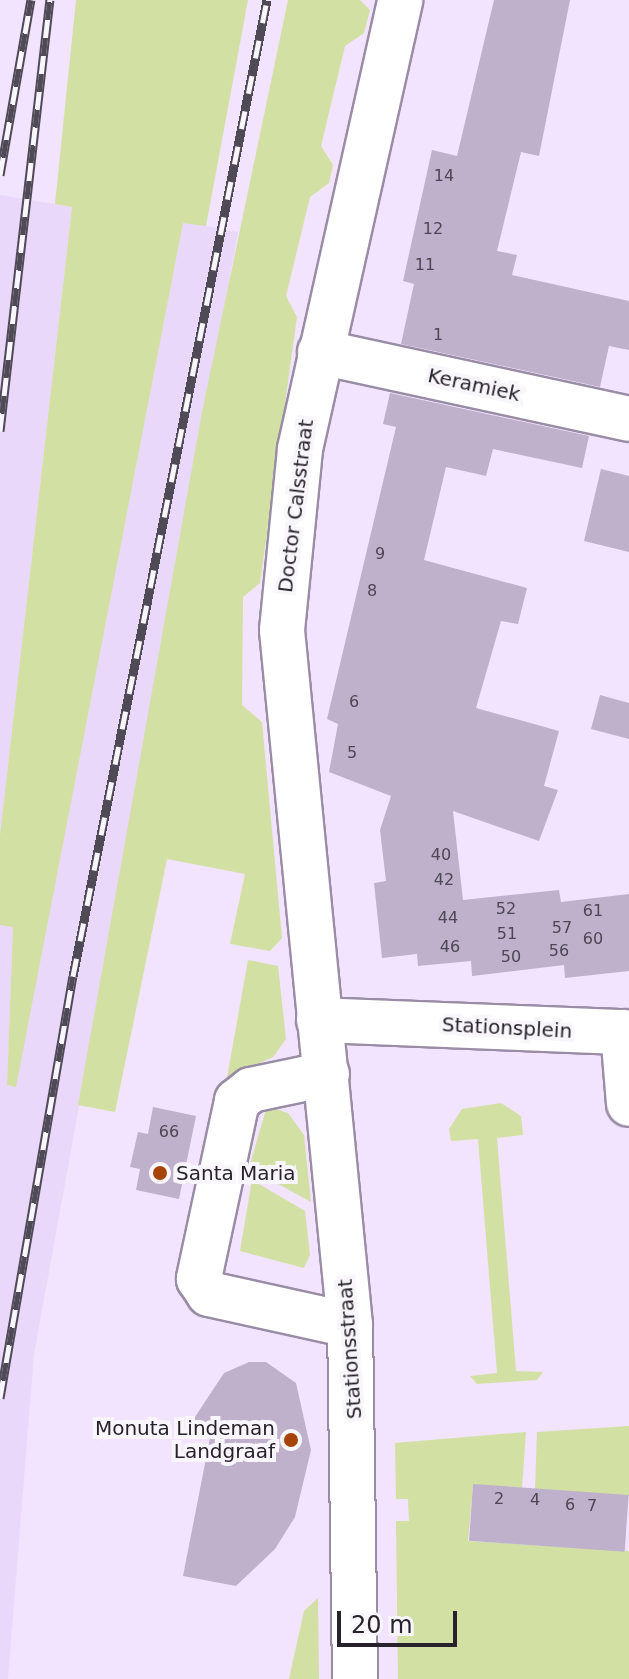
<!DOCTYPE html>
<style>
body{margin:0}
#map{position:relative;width:629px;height:1679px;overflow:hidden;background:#f2e3fe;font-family:"DejaVu Sans",sans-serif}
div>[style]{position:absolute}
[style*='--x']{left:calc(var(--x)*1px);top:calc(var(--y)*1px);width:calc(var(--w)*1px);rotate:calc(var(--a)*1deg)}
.built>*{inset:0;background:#ead8fa}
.green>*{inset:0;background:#d2e0a4}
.building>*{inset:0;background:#bfb1cc;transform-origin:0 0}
.roads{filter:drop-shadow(2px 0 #998ca5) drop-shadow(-2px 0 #998ca5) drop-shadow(0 2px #998ca5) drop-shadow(0 -2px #998ca5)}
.minor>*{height:44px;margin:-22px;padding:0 22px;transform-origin:22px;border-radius:22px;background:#fff}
.tertiary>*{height:44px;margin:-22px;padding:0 22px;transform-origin:22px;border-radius:22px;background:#fff}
.rail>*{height:9px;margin-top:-4.5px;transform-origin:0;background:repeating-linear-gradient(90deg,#f8f6fb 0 18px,#504956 0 36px);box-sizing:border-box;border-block:2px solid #504956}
.dots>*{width:22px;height:22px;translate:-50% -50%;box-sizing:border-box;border:4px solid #f8f6fb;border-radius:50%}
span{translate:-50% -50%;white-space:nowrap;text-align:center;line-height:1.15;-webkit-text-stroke:8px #f8f6fb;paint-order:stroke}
.number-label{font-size:16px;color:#4d4654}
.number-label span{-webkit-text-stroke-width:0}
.street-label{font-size:20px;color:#27222c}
.poi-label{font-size:20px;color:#27222c}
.left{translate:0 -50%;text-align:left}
.right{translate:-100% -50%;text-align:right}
.scale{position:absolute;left:337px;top:1611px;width:120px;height:36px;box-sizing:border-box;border:4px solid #27222c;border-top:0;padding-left:10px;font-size:24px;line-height:28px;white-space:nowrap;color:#27222c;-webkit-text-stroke:6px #f8f6fb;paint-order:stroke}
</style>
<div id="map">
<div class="built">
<div style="clip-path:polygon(0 195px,72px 207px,0 835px)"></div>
<div style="clip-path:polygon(183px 222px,238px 232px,34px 1354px,8px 1679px,0 1679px,0 925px,13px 927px,7px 1085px,15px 1087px)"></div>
</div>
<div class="green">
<div style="clip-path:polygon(76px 0,248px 0,206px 226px,183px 223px,16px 1087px,7px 1085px,13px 927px,0 925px,0 835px,72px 207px,55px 204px)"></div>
<div style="clip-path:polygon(288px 0,360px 0,370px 10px,364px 33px,345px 46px,321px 146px,333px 165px,329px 183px,310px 197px,286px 296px,297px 317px,260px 583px,243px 597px,242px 705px,262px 722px,282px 938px,270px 951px,230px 944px,245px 874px,167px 859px,115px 1112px,78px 1105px,202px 412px)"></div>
<div style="clip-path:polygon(248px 960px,278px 966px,286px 1039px,273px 1057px,227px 1078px)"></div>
<div style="clip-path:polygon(501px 1103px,521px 1116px,523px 1135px,497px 1138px,516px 1371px,543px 1372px,537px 1380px,477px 1384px,470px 1376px,497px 1373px,478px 1139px,451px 1141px,449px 1129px,462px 1109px)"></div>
<div style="clip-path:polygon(267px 1106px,288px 1113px,304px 1135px,311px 1202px,249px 1168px)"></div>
<div style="clip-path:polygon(252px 1180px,305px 1211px,310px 1255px,304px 1268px,240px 1251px)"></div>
<div style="clip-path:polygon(629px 1426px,629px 1496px,535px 1489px,537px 1432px)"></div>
<div style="clip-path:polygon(526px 1432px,522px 1488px,473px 1485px,468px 1541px,629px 1551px,629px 1679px,398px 1679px,396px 1521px,409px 1521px,408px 1499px,396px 1499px,395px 1443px)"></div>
<div style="clip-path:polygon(318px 1598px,319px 1679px,289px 1679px,304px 1611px)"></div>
</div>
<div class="building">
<div style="clip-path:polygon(494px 0,570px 0,539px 156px,521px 152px,497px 251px,517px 255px,512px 275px,629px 301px,629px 350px,609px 346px,600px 387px,401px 344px,414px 284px,403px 281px,432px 150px,457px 156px)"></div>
<div style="clip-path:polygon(390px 393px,589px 436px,582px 468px,493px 449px,486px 476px,446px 467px,424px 560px,527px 588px,518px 624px,501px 621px,476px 708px,559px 731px,544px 786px,558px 790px,539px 841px,453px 811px,463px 900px,559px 890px,561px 902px,629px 894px,629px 971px,565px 978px,564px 965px,472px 976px,471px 961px,418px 966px,417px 954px,382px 958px,374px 883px,386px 881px,380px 830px,391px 796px,329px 772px,338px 724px,327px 719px,396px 427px,383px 424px)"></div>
<div style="clip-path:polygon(601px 469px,629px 476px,629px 552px,584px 541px)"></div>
<div style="clip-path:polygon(600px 695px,629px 703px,629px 739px,591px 729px)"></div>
<div style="clip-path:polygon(153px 1107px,196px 1116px,179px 1199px,136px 1190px,140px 1169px,130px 1167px,138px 1132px,148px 1134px)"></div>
<div style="clip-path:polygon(249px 1362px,266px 1362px,296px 1383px,311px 1450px,295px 1517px,275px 1549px,236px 1586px,183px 1576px,210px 1438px,189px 1426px,224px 1373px)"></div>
<div style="left:473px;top:1484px;width:156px;height:57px;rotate:4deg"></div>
</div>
<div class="roads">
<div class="minor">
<div style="--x:320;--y:352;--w:316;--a:12.2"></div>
<div style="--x:319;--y:1020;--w:304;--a:2.3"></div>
<div style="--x:623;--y:1032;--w:72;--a:85.2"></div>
<div style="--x:327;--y:1074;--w:78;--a:168.1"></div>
<div style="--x:251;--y:1090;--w:18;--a:142"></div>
<div style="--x:237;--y:1101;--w:182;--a:102.1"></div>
<div style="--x:199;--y:1279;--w:18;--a:56"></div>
<div style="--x:209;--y:1294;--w:144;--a:12.4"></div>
</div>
<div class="tertiary">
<div style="--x:355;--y:1679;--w:354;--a:-90.8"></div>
<div style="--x:350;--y:1325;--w:698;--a:-95.59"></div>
<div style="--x:282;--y:630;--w:182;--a:-84.3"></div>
<div style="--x:300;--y:449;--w:460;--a:-77.4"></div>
</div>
</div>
<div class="rail">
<div style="--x:0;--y:175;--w:178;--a:-80"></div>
<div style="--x:0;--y:431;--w:434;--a:-83.4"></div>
<div style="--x:0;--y:1398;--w:428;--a:-80.2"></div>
<div style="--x:73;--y:976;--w:995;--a:-78.76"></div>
</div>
<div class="dots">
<div style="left:160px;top:1173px;background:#a64306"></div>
<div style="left:291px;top:1440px;background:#a64306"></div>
</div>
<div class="number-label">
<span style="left:444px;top:176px">14</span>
<span style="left:433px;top:229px">12</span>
<span style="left:425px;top:265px">11</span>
<span style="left:438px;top:335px">1</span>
<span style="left:380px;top:554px">9</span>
<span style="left:372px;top:591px">8</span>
<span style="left:354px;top:702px">6</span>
<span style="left:352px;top:753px">5</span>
<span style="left:441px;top:855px">40</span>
<span style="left:444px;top:880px">42</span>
<span style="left:506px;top:909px">52</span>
<span style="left:593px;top:911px">61</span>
<span style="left:448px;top:918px">44</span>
<span style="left:562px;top:928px">57</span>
<span style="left:507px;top:934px">51</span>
<span style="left:593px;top:939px">60</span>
<span style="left:450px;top:947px">46</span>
<span style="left:559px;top:951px">56</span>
<span style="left:511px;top:957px">50</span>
<span style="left:169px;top:1132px">66</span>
<span style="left:499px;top:1499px">2</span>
<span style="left:535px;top:1500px">4</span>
<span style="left:570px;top:1505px">6</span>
<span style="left:592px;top:1506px">7</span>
</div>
<div class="street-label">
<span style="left:474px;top:385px;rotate:12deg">Keramiek</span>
<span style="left:296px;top:506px;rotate:-83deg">Doctor Calsstraat</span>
<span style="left:507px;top:1028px;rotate:3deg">Stationsplein</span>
<span style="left:350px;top:1349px;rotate:-94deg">Stationsstraat</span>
</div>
<div class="poi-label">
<span class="left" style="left:176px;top:1173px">Santa Maria</span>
<span class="right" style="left:275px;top:1440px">Monuta Lindeman<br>Landgraaf</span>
</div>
<div class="scale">20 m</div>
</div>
